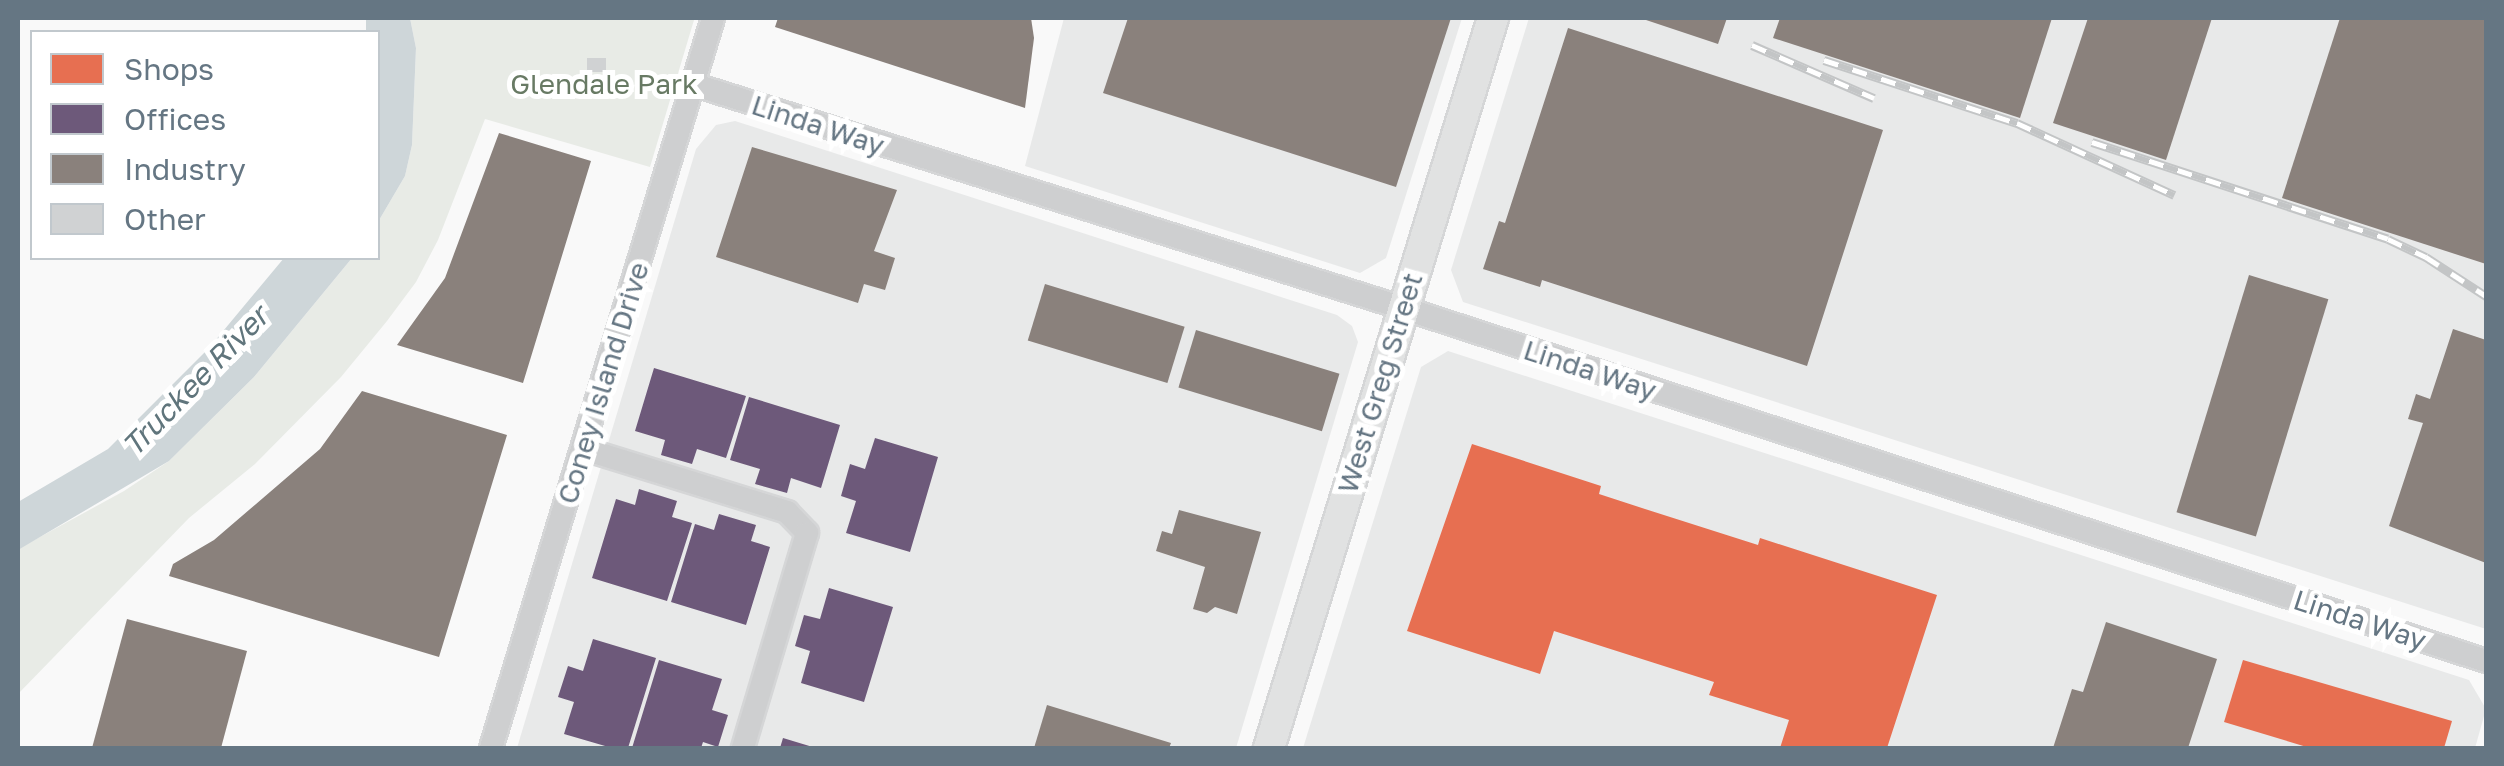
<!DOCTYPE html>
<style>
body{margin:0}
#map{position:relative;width:2504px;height:766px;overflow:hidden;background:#f9f9f9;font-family:"Golos Text",sans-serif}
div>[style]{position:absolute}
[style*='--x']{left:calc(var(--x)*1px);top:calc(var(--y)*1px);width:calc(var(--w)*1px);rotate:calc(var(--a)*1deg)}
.built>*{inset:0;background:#e8e9e9}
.green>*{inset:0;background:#e8ebe6}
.water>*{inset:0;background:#ced6d9}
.shops>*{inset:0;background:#e76f51}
.offices>*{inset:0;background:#6d597a}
.industry>*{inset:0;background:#8a817c;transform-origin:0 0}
.building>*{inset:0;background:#d0d2d3;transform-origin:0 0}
.roads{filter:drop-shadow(2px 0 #d5d6d7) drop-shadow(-2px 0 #d5d6d7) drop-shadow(0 2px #d5d6d7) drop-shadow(0 -2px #d5d6d7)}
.minor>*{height:22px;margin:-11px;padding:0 11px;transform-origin:11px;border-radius:11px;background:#cecfd0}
.major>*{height:30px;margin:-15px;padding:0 15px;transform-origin:15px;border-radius:15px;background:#e1e2e2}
.rail>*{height:9px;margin-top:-4.5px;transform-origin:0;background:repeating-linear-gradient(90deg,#fff 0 15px,#c3c5c6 0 30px);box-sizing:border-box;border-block:2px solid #c3c5c6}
span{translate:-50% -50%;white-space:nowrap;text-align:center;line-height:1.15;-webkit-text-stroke:10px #fff;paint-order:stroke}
.park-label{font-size:28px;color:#687a64}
.street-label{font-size:28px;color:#657683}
.water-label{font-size:30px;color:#60757c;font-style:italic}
.frame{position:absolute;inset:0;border:20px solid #657683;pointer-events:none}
.legend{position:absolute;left:30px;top:30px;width:350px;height:230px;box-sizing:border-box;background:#fff;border:2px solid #c1c8cd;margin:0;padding:12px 18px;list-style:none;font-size:30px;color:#657683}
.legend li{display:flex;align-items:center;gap:20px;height:50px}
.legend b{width:50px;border:2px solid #c1c8cd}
</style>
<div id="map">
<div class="built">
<div style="clip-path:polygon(1064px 18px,1462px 18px,1386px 258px,1360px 273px,1025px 166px)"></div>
<div style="clip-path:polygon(1529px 18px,2486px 18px,2486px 629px,1463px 302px,1451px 270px)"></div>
<div style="clip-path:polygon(735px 121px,1337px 315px,1352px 326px,1358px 342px,1236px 748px,517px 748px,696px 149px,716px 125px)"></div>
<div style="clip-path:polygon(1448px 351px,2469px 680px,2486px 709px,2475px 748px,1303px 748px,1421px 367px)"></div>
</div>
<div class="green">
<div style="clip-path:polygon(410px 18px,694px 20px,650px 167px,485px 119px,438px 240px,416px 282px,387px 321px,341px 377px,255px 464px,189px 518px,18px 694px,18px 549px,124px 491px,169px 461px,254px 377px,352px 258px,378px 258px,378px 222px,405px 176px,412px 145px,416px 48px)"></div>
</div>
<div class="water">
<div style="clip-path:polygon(366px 18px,410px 18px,416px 48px,412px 145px,405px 176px,378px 222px,378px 32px,366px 32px)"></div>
<div style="clip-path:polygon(284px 258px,352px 258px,254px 377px,169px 461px,18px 550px,18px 502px,108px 449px,209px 348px)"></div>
</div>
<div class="shops">
<div style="clip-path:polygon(1472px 444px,1601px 486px,1599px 494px,1645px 509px,1758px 545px,1760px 538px,1937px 595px,1887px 748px,1780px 748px,1789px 720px,1709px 695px,1714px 682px,1554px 631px,1540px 674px,1407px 631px)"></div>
<div style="clip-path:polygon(2243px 660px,2452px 721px,2444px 748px,2310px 748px,2224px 722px)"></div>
</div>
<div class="offices">
<div style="clip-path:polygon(654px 368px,746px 396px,726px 458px,697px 449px,692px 464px,661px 455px,665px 440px,635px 431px)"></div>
<div style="clip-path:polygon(749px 397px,840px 425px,821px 488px,791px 478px,787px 493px,755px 484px,760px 469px,730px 460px)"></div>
<div style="clip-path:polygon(875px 438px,938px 457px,910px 552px,846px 533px,856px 501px,841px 496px,850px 464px,865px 469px)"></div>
<div style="clip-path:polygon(639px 489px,677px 501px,672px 517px,692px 523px,667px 601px,592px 578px,616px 499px,635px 505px)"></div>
<div style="clip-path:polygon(719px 514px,756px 525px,751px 541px,770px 547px,746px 625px,671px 602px,695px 524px,714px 530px)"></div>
<div style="clip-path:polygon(829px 588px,893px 607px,864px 702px,801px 683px,810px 651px,795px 646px,804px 615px,820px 619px)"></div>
<div style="clip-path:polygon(593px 639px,656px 658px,628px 748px,612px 748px,564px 734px,574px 702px,558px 697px,568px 666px,583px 671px)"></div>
<div style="clip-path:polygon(659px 660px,722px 679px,712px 710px,728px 715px,718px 747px,703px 742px,701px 748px,632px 748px)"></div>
<div style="clip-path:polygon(783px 738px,816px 748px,780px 748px)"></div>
</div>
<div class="industry">
<div style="clip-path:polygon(778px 18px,1031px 18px,1034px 38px,1025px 108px,775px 27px)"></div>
<div style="clip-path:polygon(1128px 18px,1451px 18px,1396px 187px,1103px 93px)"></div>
<div style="clip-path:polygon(1640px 18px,1727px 18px,1718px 44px)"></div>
<div style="clip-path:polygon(1780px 18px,2052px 18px,2020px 118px,1773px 38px)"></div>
<div style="clip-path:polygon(2088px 18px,2212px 18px,2166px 160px,2053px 123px)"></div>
<div style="clip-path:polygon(2340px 18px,2486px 18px,2486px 264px,2282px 198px)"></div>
<div style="clip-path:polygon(1568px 28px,1883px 130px,1807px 366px,1542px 280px,1540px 287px,1483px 269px,1499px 221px,1505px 223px)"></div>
<div style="clip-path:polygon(499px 133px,591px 161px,523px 383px,397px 345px,445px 278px)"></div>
<div style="clip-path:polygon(752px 147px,897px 190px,874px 251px,895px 258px,885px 290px,864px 284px,858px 303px,716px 257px)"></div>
<div style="left:2249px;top:275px;width:83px;height:248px;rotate:17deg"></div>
<div style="left:1045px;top:284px;width:146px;height:59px;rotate:17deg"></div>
<div style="clip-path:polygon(2453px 329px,2486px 340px,2486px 563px,2389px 526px,2423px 423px,2408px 419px,2416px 394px,2430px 399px)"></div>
<div style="left:1196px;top:330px;width:150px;height:60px;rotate:17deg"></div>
<div style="clip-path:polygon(362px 391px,507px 435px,439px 657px,169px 576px,173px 564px,214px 540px,320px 449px)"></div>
<div style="clip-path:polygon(1179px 510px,1261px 532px,1237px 614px,1215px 607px,1207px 613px,1193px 609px,1205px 567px,1156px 551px,1162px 531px,1172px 534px)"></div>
<div style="clip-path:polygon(127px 619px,247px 651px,221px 748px,92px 748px)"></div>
<div style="clip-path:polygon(2106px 622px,2217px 659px,2188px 748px,2053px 748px,2072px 689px,2083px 692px)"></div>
<div style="clip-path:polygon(1047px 705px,1171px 743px,1169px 748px,1034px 748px)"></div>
</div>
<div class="building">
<div style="left:587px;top:58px;width:19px;height:14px"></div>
</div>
<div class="roads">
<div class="minor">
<div style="--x:692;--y:84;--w:745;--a:17.49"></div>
<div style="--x:1403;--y:308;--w:1139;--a:18.05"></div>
<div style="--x:584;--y:449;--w:213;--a:17.2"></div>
<div style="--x:787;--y:512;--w:29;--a:46"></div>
<div style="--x:807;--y:533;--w:224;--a:106.6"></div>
<div style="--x:491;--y:748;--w:763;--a:-73.08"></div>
</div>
<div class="major">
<div style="--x:1269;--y:748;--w:764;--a:-72.94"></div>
</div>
</div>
<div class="rail">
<div style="--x:1752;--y:45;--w:133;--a:23.5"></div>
<div style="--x:1824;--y:60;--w:203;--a:18.1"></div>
<div style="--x:2017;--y:123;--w:173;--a:24.6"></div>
<div style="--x:2092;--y:142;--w:311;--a:18.1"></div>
<div style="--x:2388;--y:239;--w:42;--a:25.3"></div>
<div style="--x:2426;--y:257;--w:72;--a:33"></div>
</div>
<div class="park-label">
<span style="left:604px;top:84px">Glendale Park</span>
</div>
<div class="street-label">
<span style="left:818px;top:125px;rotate:18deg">Linda Way</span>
<span style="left:1590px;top:370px;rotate:18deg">Linda Way</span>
<span style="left:603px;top:383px;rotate:-73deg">Coney Island Drive</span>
<span style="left:1380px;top:383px;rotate:-73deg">West Greg Street</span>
<span style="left:2360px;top:620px;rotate:18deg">Linda Way</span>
</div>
<div class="water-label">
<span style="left:195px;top:381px;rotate:-46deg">Truckee River</span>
</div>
<div class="frame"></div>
<ul class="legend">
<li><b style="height:28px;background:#e76f51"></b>Shops</li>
<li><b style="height:28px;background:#6d597a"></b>Offices</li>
<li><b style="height:28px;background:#8a817c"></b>Industry</li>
<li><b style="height:28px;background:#d0d2d3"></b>Other</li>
</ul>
</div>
